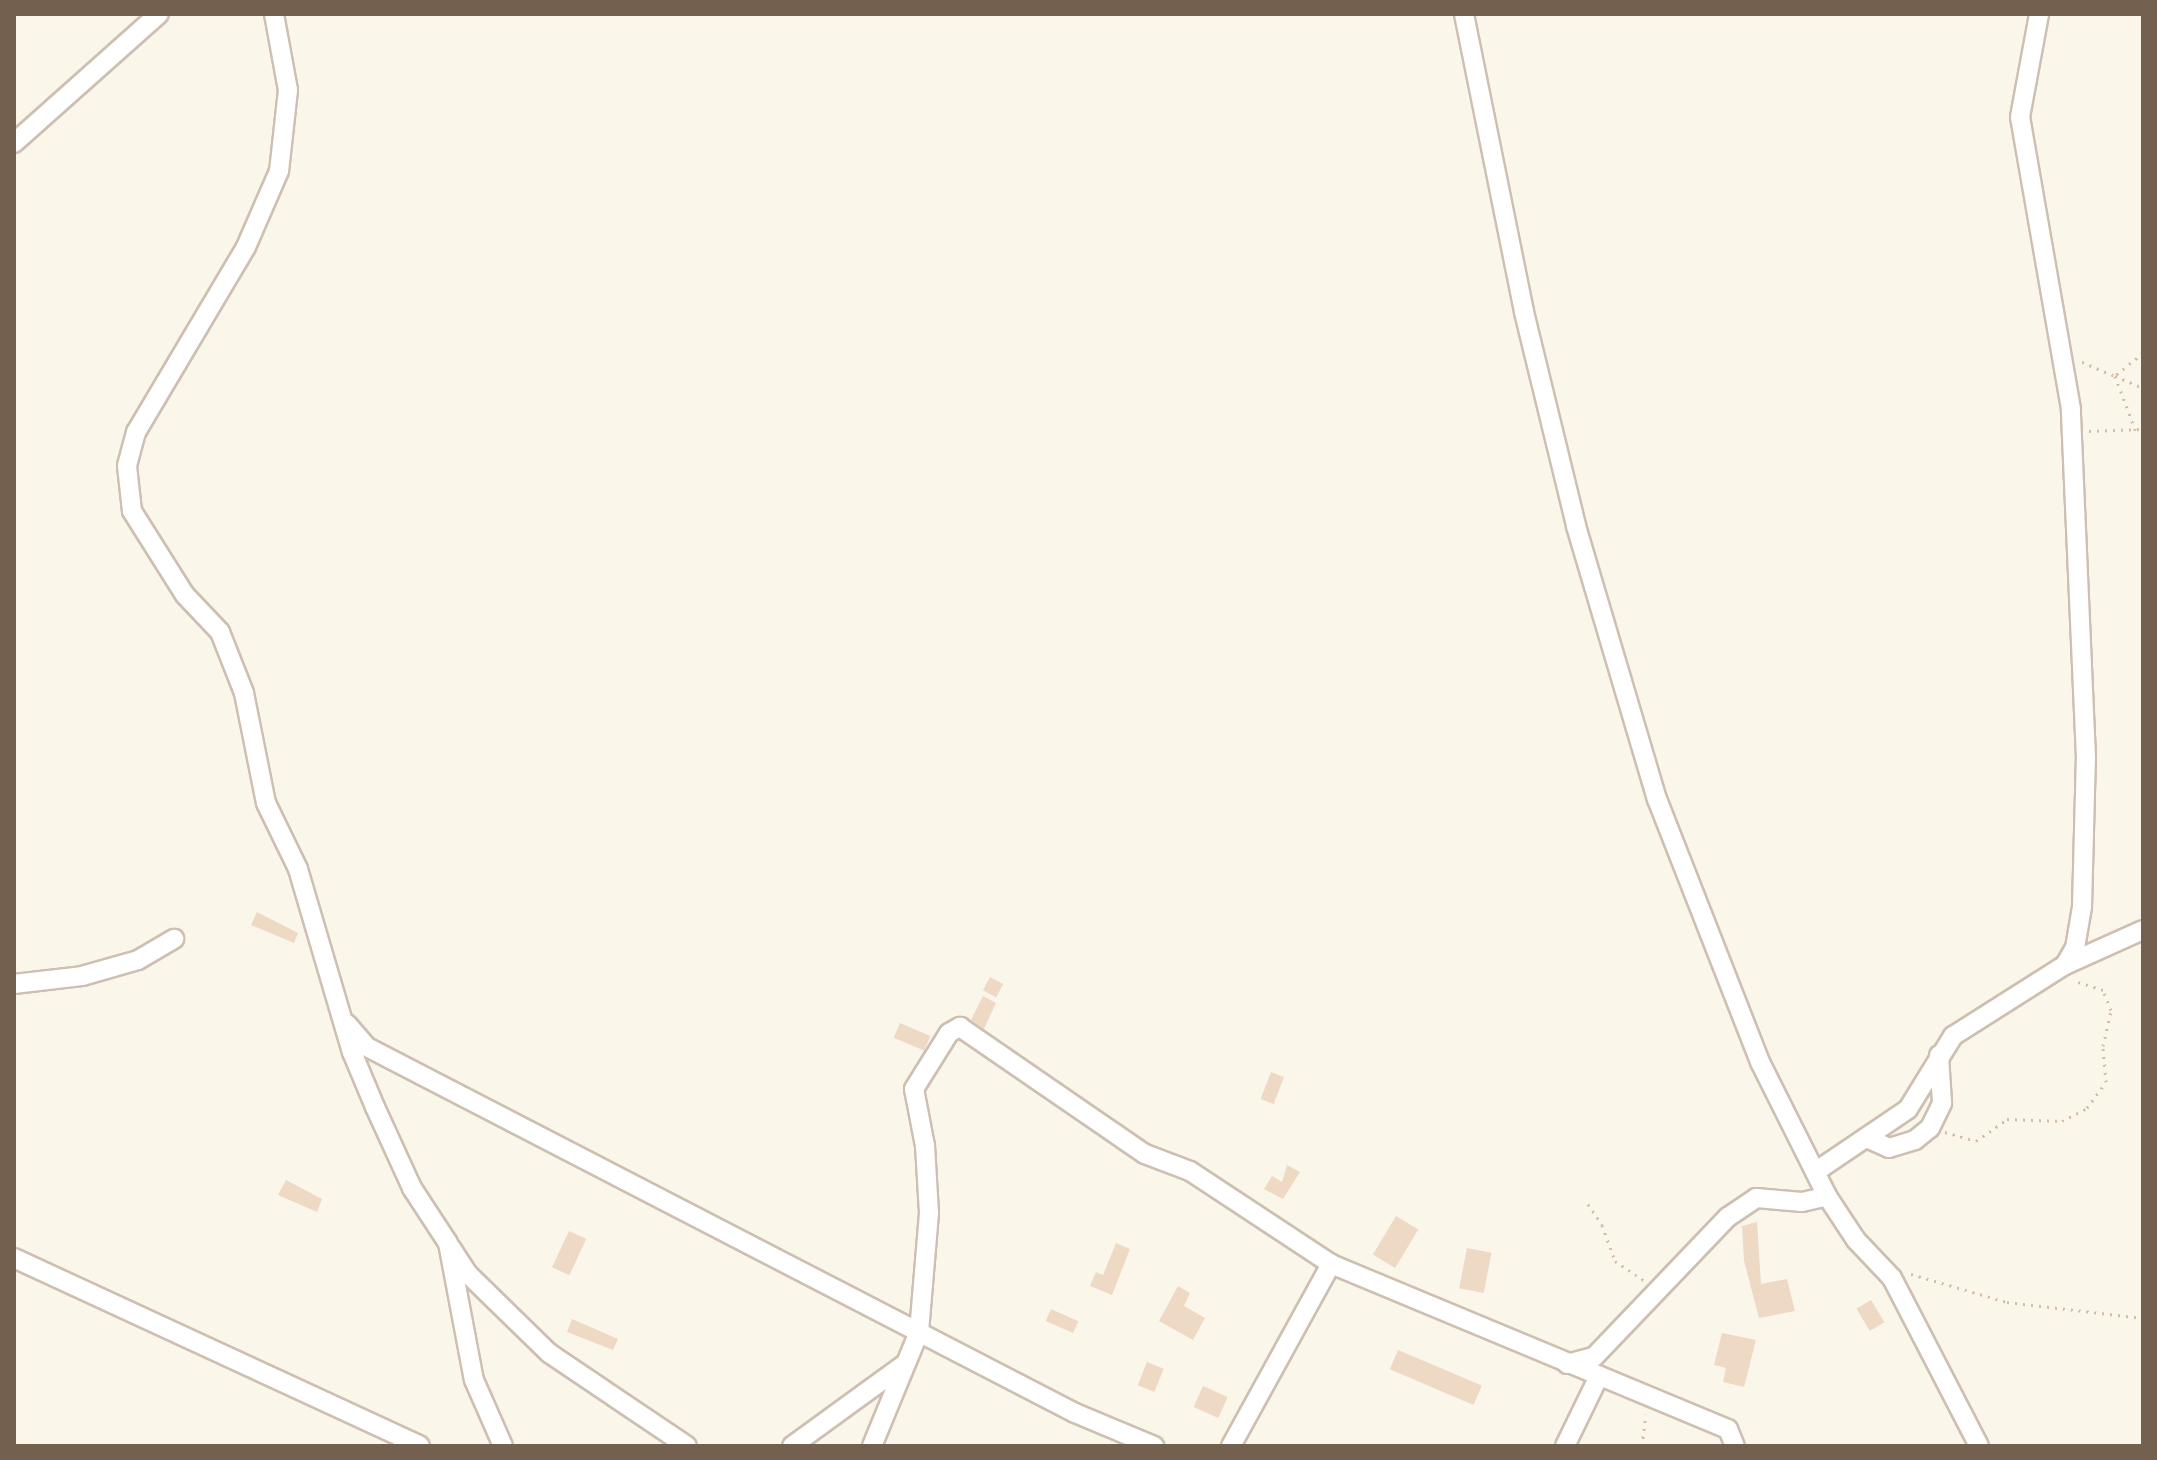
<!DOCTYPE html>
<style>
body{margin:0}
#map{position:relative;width:2157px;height:1460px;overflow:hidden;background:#fbf6ea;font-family:"Space Grotesk",sans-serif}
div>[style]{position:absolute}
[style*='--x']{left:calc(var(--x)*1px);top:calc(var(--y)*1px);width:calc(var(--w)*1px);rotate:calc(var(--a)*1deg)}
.building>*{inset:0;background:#eed9c4;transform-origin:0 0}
.path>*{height:3px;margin-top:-1.5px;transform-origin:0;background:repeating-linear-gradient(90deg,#d4bda7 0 2px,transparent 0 8px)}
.roads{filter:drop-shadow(2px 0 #cdbfb1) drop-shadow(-2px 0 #cdbfb1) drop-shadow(0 2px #cdbfb1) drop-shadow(0 -2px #cdbfb1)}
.minor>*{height:18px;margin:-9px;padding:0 9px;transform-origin:9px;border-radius:9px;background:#fff}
span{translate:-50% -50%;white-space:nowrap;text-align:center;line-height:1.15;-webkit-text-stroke:8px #fefaf0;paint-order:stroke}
.frame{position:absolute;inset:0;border:16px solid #74604f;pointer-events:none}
</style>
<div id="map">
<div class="building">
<div style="clip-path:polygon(257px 912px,298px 933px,294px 943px,251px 925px)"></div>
<div style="left:990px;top:977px;width:15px;height:15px;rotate:28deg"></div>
<div style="clip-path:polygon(983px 996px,996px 1003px,984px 1029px,971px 1020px)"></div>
<div style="left:900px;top:1023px;width:33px;height:16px;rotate:23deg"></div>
<div style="left:1271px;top:1072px;width:14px;height:29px;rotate:21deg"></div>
<div style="clip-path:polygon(1287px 1165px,1300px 1172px,1283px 1199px,1264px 1189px,1272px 1176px,1282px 1182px)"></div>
<div style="clip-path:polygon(286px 1180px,322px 1199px,317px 1212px,278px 1195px)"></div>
<div style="left:1396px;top:1216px;width:26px;height:45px;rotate:31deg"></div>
<div style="clip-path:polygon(1757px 1222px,1761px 1284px,1787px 1279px,1795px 1311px,1759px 1318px,1744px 1261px,1742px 1226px)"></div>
<div style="left:569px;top:1231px;width:19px;height:40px;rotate:25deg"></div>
<div style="clip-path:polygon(1116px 1243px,1130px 1249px,1112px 1295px,1090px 1286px,1096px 1272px,1103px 1275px)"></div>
<div style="left:1467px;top:1248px;width:25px;height:41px;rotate:11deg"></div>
<div style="clip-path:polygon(1178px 1286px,1190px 1293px,1184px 1306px,1205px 1318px,1193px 1340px,1159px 1321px)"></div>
<div style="left:1871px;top:1300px;width:26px;height:17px;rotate:59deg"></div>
<div style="left:1051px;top:1309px;width:30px;height:13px;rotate:24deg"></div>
<div style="clip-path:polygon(572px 1319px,618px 1339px,613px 1350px,567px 1332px)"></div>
<div style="clip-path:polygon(1722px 1333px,1756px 1340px,1744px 1387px,1723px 1382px,1726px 1368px,1714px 1365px)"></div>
<div style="left:1398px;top:1350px;width:91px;height:21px;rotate:23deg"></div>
<div style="left:1147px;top:1362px;width:18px;height:25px;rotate:22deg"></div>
<div style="left:1203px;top:1386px;width:27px;height:23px;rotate:24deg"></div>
</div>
<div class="path">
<div style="--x:2143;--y:353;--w:36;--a:141"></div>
<div style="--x:2115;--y:376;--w:30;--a:23"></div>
<div style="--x:2082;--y:362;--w:36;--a:23"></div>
<div style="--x:2115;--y:376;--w:60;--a:69.4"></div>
<div style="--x:2089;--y:431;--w:54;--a:-2.1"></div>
<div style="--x:1945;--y:1132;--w:32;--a:16"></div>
<div style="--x:1976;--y:1141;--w:38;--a:-35"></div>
<div style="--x:2007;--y:1119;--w:55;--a:2.1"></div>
<div style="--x:2062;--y:1121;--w:28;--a:-27"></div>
<div style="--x:2087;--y:1108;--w:32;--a:-54"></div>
<div style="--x:2106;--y:1082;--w:36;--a:-95"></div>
<div style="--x:2103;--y:1046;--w:37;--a:-77"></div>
<div style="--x:2111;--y:1010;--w:22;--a:-112"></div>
<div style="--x:2103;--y:990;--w:28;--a:-162"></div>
<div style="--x:1588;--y:1204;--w:25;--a:56"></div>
<div style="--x:1602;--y:1225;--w:38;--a:70"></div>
<div style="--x:1615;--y:1261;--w:36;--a:34"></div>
<div style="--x:1911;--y:1274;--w:100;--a:16.3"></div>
<div style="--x:2007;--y:1302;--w:137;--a:6.7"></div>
<div style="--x:1642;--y:1446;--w:32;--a:-83"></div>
</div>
<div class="roads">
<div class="minor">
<div style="--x:274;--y:14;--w:77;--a:79.6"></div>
<div style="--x:288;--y:90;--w:81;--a:96.3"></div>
<div style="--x:279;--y:171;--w:83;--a:113.5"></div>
<div style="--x:246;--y:247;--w:215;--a:120.7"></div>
<div style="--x:136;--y:432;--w:35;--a:105"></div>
<div style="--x:127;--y:466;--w:45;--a:83.7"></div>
<div style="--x:132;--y:511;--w:99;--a:57.8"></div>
<div style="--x:185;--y:595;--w:51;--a:46.6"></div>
<div style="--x:220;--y:632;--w:66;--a:68.5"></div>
<div style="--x:244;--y:693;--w:112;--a:78.7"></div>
<div style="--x:266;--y:803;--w:73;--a:64.1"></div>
<div style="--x:298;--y:869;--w:191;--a:73.6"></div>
<div style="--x:352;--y:1052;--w:60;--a:67.3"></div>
<div style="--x:375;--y:1107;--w:89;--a:65.4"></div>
<div style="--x:412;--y:1188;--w:66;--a:56.8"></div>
<div style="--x:448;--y:1243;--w:139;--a:79.3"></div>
<div style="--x:474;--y:1380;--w:72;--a:66.3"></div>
<div style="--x:1464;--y:14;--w:304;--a:78.6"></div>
<div style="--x:1524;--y:312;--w:220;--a:76.3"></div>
<div style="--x:1576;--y:526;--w:285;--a:73.5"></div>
<div style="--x:1657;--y:799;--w:282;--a:68.6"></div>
<div style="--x:1760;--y:1062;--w:150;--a:63.4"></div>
<div style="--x:1827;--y:1196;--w:53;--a:56.6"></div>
<div style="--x:1856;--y:1240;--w:52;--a:46.5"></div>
<div style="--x:1892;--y:1278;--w:189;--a:62.6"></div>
<div style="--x:14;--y:143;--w:194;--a:-41.7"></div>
<div style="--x:2065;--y:965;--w:85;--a:-24.2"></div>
<div style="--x:14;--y:984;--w:68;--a:-6.7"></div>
<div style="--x:82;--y:976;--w:58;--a:-15.9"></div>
<div style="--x:138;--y:960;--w:42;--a:-30.3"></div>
<div style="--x:347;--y:1024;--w:30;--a:49"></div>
<div style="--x:367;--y:1047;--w:797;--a:27.34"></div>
<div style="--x:1075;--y:1413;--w:86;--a:22.7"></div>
<div style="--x:1869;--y:1139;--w:22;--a:24"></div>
<div style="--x:1889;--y:1148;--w:27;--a:-17"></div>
<div style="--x:1915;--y:1140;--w:19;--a:-39"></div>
<div style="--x:1930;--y:1128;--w:28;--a:-64"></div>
<div style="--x:1942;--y:1103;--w:48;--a:-93.6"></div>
<div style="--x:1815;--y:1172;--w:112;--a:-34.1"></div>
<div style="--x:1908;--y:1109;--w:86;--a:-58.3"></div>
<div style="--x:1953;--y:1036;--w:133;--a:-32.4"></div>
<div style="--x:2065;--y:965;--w:20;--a:-60"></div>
<div style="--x:2075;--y:948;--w:42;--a:-80.3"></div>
<div style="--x:2082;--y:907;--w:149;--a:-88.5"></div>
<div style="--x:2086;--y:758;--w:349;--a:-92.5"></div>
<div style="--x:2071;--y:409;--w:296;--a:-99.9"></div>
<div style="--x:2020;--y:117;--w:105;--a:-79.5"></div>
<div style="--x:451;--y:1248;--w:31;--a:57"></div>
<div style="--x:468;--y:1274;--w:113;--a:44.3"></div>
<div style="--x:549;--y:1353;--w:166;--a:34"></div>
<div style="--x:14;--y:1258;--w:447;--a:24.8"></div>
<div style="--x:1567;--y:1364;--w:28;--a:-15"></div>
<div style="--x:1594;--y:1357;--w:194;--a:-46.3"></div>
<div style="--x:1728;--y:1217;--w:34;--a:-34"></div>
<div style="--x:1756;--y:1198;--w:46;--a:5"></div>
<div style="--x:1802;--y:1202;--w:26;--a:-13"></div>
<div style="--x:792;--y:1446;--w:140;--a:-36"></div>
<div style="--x:872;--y:1446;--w:123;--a:-67.6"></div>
<div style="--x:919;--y:1332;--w:119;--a:-85.2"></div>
<div style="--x:929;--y:1213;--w:67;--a:-93.4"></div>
<div style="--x:925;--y:1146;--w:58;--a:-100.9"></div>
<div style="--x:914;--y:1089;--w:66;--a:-58"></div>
<div style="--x:949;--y:1033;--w:13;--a:-29"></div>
<div style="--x:960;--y:1027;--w:224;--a:34.5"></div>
<div style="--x:1145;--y:1154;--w:48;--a:20.7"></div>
<div style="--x:1190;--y:1171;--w:169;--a:33.4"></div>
<div style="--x:1231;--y:1446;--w:208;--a:-61.2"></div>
<div style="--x:1331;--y:1264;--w:430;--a:22.6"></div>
<div style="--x:1728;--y:1429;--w:18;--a:68"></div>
<div style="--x:1565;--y:1446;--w:78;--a:-64.1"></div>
</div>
</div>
<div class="frame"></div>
</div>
